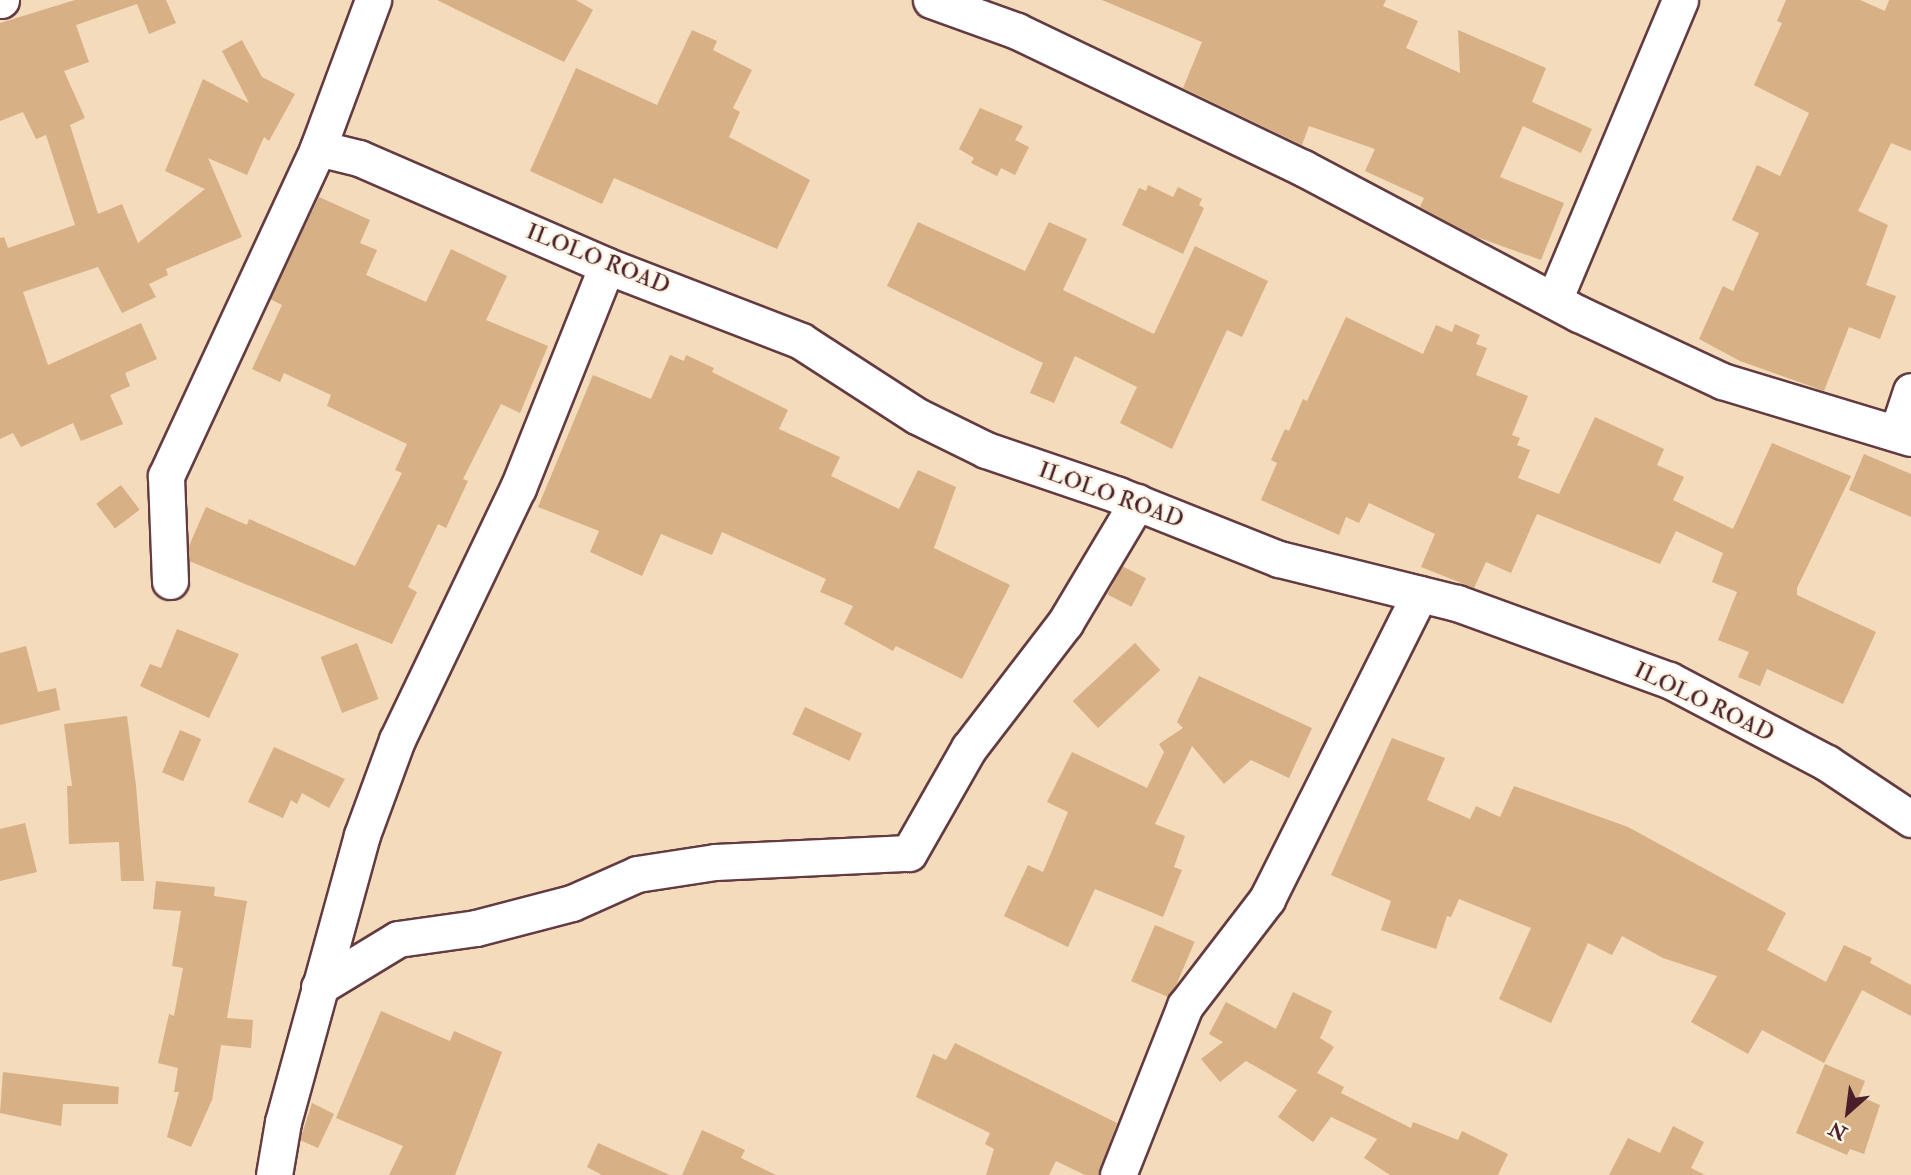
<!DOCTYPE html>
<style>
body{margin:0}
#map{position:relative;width:1911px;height:1175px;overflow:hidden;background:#f3dbbb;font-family:"IM FELL Double Pica",serif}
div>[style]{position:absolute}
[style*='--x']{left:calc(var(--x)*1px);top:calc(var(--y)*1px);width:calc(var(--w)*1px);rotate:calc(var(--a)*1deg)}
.building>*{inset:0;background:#d8b085;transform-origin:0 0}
.roads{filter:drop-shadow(2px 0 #633b41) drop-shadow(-2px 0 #633b41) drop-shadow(0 2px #633b41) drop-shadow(0 -2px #633b41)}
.minor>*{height:35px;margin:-17.5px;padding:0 17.5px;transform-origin:17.5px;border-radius:17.5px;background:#fff}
span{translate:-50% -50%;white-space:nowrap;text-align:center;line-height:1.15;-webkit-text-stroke:5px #fcf5e5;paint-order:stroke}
.street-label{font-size:23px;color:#4a1f2b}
.north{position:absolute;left:1813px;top:1077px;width:70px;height:70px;-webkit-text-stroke:5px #fcf5e5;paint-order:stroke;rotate:208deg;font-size:19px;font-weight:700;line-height:28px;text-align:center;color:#4a1f2b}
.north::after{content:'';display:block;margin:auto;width:24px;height:32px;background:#4a1f2b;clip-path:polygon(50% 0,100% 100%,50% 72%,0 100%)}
</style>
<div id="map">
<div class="building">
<div style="clip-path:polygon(75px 0,166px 0,176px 23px,149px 34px,137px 4px,76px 25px,89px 62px,64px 71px,85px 118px,70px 125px,98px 214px,122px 204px,138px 243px,205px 189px,165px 171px,203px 79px,249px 103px,222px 51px,242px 40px,262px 77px,295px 94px,269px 141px,264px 137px,247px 175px,208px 158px,242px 237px,166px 269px,168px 275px,149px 284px,156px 297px,122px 313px,98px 267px,23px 292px,48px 365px,141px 323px,157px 359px,125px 373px,130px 386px,110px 395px,123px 424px,81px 441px,73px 423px,21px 447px,13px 433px,0 439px,0 238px,4px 237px,8px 248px,75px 225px,46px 135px,36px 139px,23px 112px,0 121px,0 23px)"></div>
<div style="clip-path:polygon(437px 0,576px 0,593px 10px,564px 62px)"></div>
<div style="clip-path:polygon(1102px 0,1386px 0,1383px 6px,1418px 21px,1406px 48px,1460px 73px,1458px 30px,1546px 68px,1532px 102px,1592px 129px,1581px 153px,1523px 126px,1500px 177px,1564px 203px,1541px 260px,1474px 236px,1420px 207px,1424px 198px,1365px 171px,1375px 149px,1309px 126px,1302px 145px,1183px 88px,1202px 42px)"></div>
<div style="clip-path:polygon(1786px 0,1860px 0,1885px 11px,1889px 0,1911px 0,1911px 151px,1891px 143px,1858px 211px,1888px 225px,1866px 285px,1896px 296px,1880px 339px,1849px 327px,1824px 391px,1740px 361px,1699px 339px,1723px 286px,1733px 291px,1759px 233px,1732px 220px,1757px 165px,1780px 176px,1809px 113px,1754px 85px,1782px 23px,1777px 21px)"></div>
<div style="clip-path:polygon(692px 30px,717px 41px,713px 50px,752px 70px,733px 108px,740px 112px,729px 137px,810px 180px,777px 249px,614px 178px,602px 204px,530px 171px,576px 68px,657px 105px)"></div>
<div style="clip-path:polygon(980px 108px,1023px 126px,1015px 140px,1029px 147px,1015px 175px,1001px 168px,997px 176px,971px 163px,974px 158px,959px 149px)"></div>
<div style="clip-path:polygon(1148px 185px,1173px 197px,1178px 187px,1202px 199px,1199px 205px,1204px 208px,1183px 254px,1122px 225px,1139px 188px,1146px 191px)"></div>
<div style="clip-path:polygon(319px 197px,370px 220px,360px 243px,377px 250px,366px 275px,426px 302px,451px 249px,507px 276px,486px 320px,548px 346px,520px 413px,501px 404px,463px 479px,468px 481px,446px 528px,438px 524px,408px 587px,417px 592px,392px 644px,189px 561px,189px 546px,206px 507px,247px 525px,249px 519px,355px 566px,402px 473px,395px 470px,407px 444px,327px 406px,331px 395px,284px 373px,280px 382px,252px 369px,282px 305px,270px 299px)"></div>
<div style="clip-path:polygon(918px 222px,1025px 271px,1049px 222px,1087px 239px,1063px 290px,1154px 334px,1195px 246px,1268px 281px,1242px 337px,1227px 330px,1172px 449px,1120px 423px,1137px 387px,1075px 356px,1054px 403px,1030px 393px,1043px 363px,887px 286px)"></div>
<div style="clip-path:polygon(1346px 317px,1423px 354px,1436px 325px,1452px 332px,1455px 324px,1480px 335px,1476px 344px,1487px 348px,1476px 375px,1528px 396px,1512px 435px,1520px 438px,1517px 445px,1530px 450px,1518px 478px,1559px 494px,1595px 417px,1664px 449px,1657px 465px,1684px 477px,1673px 500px,1733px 529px,1772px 443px,1851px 476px,1797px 588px,1797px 595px,1876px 632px,1843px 704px,1767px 669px,1760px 686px,1738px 677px,1749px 652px,1718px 640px,1737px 592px,1712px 582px,1723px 553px,1676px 531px,1660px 564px,1537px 514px,1511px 573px,1486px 562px,1474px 588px,1421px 567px,1435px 534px,1369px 503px,1359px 523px,1346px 517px,1339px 535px,1261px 500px,1277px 463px,1271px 460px,1285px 429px,1289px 431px,1303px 399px,1307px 401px)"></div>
<div style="clip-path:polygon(670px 355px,684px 361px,686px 355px,714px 368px,712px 372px,788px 410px,779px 429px,840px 457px,831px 476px,899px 509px,918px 470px,956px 487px,934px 548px,1010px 585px,962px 679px,896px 646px,893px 651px,844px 624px,853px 606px,820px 592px,826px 579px,722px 532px,712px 555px,661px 534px,642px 576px,590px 552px,599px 531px,538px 507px,593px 375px,651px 399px)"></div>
<div style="clip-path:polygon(1864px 454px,1911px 474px,1911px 517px,1849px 490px)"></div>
<div style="left:121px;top:485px;width:31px;height:31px;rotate:53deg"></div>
<div style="left:1122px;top:566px;width:27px;height:32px;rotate:27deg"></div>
<div style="clip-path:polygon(177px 629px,239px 654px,209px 718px,140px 686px,150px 664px,161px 668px)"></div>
<div style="left:357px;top:643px;width:60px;height:39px;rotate:69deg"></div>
<div style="left:1135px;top:643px;width:37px;height:85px;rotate:47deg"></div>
<div style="clip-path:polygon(26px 646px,38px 692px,56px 688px,60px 710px,0 725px,0 653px)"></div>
<div style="clip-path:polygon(1199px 676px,1312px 728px,1289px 778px,1251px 760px,1224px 784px,1192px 746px,1155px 824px,1185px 836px,1174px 867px,1182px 870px,1163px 917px,1095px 889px,1068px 947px,1004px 916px,1028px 865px,1043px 872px,1068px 812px,1047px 802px,1072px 752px,1147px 788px,1164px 752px,1159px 744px,1183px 728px,1177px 722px)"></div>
<div style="left:805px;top:707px;width:63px;height:30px;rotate:25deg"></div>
<div style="clip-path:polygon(127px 716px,136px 786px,144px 881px,121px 881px,119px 842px,69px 844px,67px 786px,72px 786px,64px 724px)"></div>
<div style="left:180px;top:730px;width:23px;height:46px;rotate:23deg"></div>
<div style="clip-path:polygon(1392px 738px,1445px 758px,1427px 800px,1470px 819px,1476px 806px,1500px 817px,1514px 786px,1628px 827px,1786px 913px,1767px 950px,1826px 982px,1844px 945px,1872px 958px,1870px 963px,1911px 985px,1911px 1016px,1862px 990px,1824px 1063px,1762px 1030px,1748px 1054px,1691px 1022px,1717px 976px,1663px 958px,1622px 936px,1612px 955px,1588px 943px,1551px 1023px,1499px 999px,1531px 928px,1459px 899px,1451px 917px,1447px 916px,1436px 949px,1381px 930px,1391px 901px,1331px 875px)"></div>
<div style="clip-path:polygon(274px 747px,345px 779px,329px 808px,302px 793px,297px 804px,291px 800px,283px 818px,248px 802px)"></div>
<div style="clip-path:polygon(25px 823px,37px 872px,0 881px,0 829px)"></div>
<div style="clip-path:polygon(156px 881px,215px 887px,214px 896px,247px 901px,227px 1018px,253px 1020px,251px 1048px,221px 1045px,212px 1100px,191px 1147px,167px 1137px,179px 1092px,174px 1092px,178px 1068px,158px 1063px,169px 1014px,174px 1016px,183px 968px,172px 966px,181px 911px,153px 909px)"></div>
<div style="left:1155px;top:925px;width:43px;height:61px;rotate:23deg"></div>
<div style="clip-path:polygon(1293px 992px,1332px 1011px,1320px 1038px,1334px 1047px,1317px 1073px,1344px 1087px,1341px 1093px,1411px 1128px,1413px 1122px,1458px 1140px,1462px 1131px,1508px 1154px,1498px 1175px,1390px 1175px,1364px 1158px,1377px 1139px,1331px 1117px,1313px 1142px,1278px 1117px,1297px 1090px,1246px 1061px,1220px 1082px,1201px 1059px,1223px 1042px,1209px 1034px,1226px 1002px,1276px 1029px)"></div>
<div style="clip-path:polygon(381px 1011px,450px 1041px,454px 1031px,502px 1052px,455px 1175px,389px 1175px,403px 1146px,336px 1118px)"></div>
<div style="clip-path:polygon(955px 1043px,1117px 1123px,1098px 1175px,1085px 1175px,1056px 1161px,1049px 1175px,986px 1175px,994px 1149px,985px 1144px,990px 1133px,916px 1097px,933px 1054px,946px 1060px)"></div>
<div style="clip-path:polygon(1825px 1064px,1865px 1081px,1859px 1096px,1880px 1105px,1864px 1154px,1850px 1149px,1847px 1155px,1796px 1133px)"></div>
<div style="clip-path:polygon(3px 1072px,119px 1087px,118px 1104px,63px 1104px,61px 1126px,0 1113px)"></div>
<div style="clip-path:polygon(312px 1103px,334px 1114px,318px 1148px,300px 1140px)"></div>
<div style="clip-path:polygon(1673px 1126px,1704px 1142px,1691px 1168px,1705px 1175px,1609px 1175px,1628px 1138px,1660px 1153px)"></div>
<div style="clip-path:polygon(702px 1130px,745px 1150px,741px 1158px,776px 1175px,682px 1175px)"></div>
<div style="clip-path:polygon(598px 1143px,670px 1175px,602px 1175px,587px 1167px)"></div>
</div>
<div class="roads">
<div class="minor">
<div style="--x:0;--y:0;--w:1;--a:0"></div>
<div style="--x:931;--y:0;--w:91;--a:19.8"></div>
<div style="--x:1017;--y:31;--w:317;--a:25.6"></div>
<div style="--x:1303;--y:168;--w:312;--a:27.9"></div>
<div style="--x:1579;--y:314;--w:158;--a:25.1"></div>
<div style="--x:1722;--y:381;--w:197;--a:16.8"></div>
<div style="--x:318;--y:148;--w:42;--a:13.7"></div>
<div style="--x:359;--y:158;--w:270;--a:23.5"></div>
<div style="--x:607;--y:266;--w:208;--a:21.1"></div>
<div style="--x:801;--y:341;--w:138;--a:32.9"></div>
<div style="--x:917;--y:416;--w:77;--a:26.2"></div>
<div style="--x:986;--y:450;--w:139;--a:18.8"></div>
<div style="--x:1118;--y:495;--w:173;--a:21.7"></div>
<div style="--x:1279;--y:559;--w:183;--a:13.9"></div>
<div style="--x:1457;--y:603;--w:226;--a:20"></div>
<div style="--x:1669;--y:680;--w:178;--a:27.7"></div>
<div style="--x:1827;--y:763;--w:101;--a:33.7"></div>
<div style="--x:1554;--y:300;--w:325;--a:-67.2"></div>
<div style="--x:1897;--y:433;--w:44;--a:-71.6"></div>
<div style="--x:170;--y:581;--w:105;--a:-92.2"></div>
<div style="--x:166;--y:476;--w:362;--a:-65.1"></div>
<div style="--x:318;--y:148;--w:158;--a:-69.6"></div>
<div style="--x:319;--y:987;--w:92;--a:-31.3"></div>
<div style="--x:398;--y:939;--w:79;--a:-8"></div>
<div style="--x:476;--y:928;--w:99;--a:-14.6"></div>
<div style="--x:572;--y:903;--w:71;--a:-24"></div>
<div style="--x:637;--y:874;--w:79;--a:-8.7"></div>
<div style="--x:715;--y:862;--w:194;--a:-2.7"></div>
<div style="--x:909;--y:853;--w:121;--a:-60.3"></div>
<div style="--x:969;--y:748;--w:158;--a:-52.5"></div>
<div style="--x:1065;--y:623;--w:141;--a:-59.2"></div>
<div style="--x:274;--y:1175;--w:54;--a:-80.4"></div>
<div style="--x:283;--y:1122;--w:298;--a:-74.6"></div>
<div style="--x:362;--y:835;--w:101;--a:-69.8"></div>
<div style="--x:397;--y:740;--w:280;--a:-64.4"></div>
<div style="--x:518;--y:488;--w:239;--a:-68.2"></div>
<div style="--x:1118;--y:1175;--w:182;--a:-68.4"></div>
<div style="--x:1185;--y:1006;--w:135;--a:-52.5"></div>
<div style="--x:1267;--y:899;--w:341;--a:-63.4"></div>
</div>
</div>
<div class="street-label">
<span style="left:598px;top:259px;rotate:22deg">ILOLO ROAD</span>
<span style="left:1111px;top:495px;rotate:20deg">ILOLO ROAD</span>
<span style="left:1704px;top:702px;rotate:26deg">ILOLO ROAD</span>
</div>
<div class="north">N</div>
</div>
